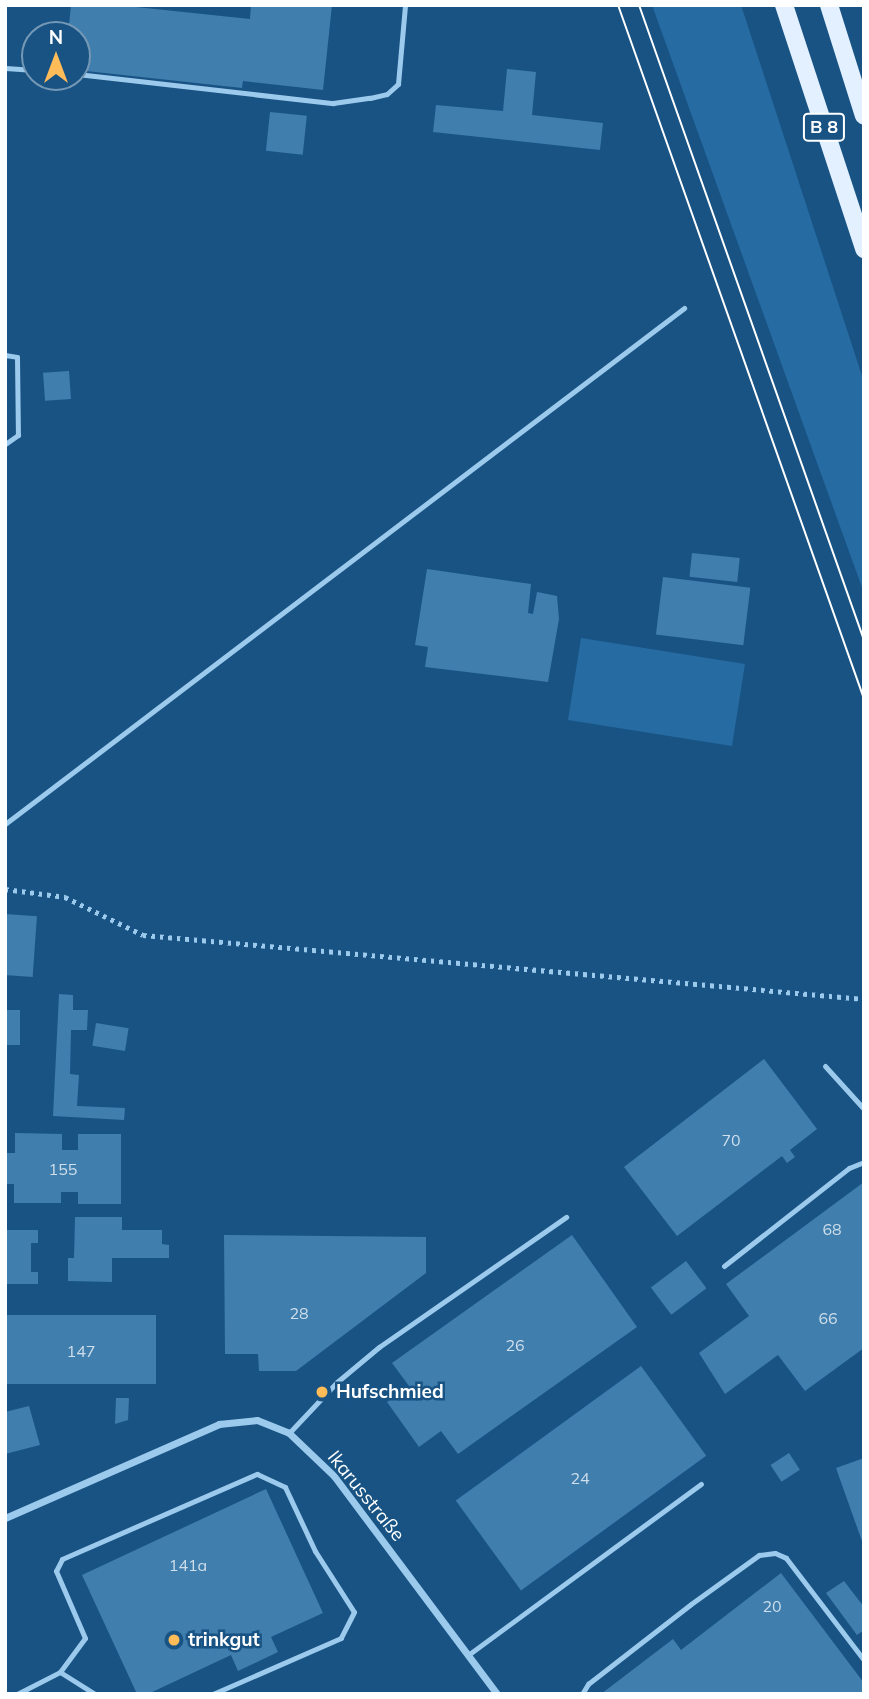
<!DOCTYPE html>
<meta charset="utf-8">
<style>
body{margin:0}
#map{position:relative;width:869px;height:1699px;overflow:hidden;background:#185384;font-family:Mulish,sans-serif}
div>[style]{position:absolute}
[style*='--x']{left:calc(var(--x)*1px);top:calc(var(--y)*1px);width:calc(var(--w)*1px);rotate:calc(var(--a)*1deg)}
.green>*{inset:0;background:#266ca2;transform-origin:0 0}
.building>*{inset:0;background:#407eae;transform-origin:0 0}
.path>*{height:4.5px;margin-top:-2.25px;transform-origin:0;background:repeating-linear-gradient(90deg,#9ccaed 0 3.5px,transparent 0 8.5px)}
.service>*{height:5px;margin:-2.5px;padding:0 2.5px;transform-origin:2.5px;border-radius:2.5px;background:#9ccaed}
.minor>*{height:7px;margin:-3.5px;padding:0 3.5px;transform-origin:3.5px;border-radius:3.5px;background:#9ccaed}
.primary>*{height:18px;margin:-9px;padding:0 9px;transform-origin:9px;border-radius:9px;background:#e2f0ff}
.tram>*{height:2px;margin:-1px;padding:0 1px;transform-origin:1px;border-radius:1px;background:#fff}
.dots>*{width:19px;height:19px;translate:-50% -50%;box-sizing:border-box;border:4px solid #185384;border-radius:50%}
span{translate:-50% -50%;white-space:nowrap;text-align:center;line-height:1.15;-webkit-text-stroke:5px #185384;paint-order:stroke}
.number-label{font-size:16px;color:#cfdfeb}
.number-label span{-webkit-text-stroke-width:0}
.shield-label span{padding:2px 5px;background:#185384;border:2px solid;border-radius:5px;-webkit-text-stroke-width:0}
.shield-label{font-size:18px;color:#fff;font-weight:700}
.poi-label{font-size:19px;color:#fff;font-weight:700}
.left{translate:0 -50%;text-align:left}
.street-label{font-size:19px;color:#fff}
.frame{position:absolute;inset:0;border:7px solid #fff;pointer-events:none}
.north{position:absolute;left:21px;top:21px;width:70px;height:70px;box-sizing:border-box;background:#185384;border:2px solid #7498b5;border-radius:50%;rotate:0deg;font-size:19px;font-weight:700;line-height:28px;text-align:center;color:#fff}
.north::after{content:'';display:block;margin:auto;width:24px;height:32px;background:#ffbc58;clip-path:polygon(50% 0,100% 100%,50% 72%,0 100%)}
</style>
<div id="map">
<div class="green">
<div style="clip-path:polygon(652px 5px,741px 5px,864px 382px,864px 593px)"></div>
<div style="left:581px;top:638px;width:166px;height:83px;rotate:9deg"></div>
</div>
<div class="building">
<div style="clip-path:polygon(71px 5px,117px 5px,250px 19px,251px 5px,332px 5px,323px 90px,243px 81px,242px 88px,77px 70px,77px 35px,68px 35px)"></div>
<div style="clip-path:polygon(507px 69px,536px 72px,532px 115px,603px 123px,600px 150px,433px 132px,436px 105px,503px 111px)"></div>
<div style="left:270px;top:112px;width:37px;height:39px;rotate:6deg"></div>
<div style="left:69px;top:371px;width:28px;height:26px;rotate:86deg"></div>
<div style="left:692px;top:553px;width:48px;height:24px;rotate:6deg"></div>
<div style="clip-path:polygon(427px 569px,531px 584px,528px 613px,533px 614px,537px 592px,557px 596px,559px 619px,548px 682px,425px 667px,428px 647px,415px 645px)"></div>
<div style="left:663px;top:577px;width:88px;height:58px;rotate:7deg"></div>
<div style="left:5px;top:914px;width:32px;height:61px;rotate:4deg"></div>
<div style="clip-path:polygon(59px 994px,73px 995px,73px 1010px,88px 1010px,87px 1030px,71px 1030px,70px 1074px,79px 1075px,77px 1106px,125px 1108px,124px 1120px,53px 1116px)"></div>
<div style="left:5px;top:1010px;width:15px;height:35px"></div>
<div style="left:96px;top:1023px;width:33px;height:23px;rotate:9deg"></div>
<div style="clip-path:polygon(764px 1059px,817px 1129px,790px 1150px,795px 1157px,787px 1163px,782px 1156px,677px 1236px,624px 1167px)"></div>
<div style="clip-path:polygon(15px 1133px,62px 1134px,62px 1150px,78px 1150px,78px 1134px,121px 1134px,121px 1204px,78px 1204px,78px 1192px,61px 1192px,61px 1203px,14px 1203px,14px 1184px,5px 1184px,5px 1153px,15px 1153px)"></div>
<div style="clip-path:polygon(864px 1182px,864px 1348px,805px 1391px,778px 1355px,725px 1394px,699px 1353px,749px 1316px,726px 1284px)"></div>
<div style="clip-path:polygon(75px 1217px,122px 1217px,122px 1230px,162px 1230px,162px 1244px,169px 1245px,169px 1258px,112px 1258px,112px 1282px,68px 1281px,68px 1258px,74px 1258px)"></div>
<div style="clip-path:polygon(5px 1230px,38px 1230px,38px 1243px,31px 1243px,31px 1272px,38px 1272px,38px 1284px,5px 1284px)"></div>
<div style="clip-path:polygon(224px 1235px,426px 1237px,426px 1273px,296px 1371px,259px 1371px,258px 1354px,225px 1354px)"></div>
<div style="clip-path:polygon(572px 1235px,637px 1327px,458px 1454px,441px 1431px,419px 1447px,387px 1402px,409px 1386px,392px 1363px)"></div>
<div style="left:686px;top:1261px;width:34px;height:44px;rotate:53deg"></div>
<div style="left:5px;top:1315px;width:151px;height:69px"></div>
<div style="left:641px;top:1366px;width:111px;height:229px;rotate:54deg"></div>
<div style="clip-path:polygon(116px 1398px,129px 1398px,128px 1420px,115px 1424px)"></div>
<div style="clip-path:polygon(29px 1406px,40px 1445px,5px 1454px,5px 1412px)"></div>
<div style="left:789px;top:1453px;width:20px;height:22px;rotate:57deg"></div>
<div style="clip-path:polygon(864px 1458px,864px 1544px,863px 1544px,836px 1468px)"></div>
<div style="clip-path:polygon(266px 1489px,323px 1613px,271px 1637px,278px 1652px,238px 1671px,231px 1655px,148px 1694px,137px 1694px,82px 1575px)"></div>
<div style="clip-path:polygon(781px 1573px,864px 1683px,864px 1694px,601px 1694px,673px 1639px,681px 1650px)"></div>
<div style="clip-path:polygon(844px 1581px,864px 1607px,864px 1630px,857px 1635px,826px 1593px)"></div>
</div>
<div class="path">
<div style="--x:5;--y:889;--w:61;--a:7.6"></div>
<div style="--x:65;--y:897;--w:87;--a:26"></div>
<div style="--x:143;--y:935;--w:724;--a:5.07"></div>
</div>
<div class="service">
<div style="--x:5;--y:68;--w:30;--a:4"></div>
<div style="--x:77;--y:74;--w:258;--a:6.5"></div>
<div style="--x:333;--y:103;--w:37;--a:-8"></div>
<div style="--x:370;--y:98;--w:17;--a:-13"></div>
<div style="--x:387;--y:94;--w:15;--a:-42"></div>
<div style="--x:398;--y:84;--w:79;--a:-84.9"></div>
<div style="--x:5;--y:355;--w:12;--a:9"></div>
<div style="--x:17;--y:357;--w:78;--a:89.3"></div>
<div style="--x:18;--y:435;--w:16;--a:145"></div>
<div style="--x:5;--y:824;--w:853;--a:-37.23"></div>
<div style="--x:825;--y:1066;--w:58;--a:47.8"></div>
<div style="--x:724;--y:1266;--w:159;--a:-38.1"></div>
<div style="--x:849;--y:1168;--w:16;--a:-22"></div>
<div style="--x:289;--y:1433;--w:70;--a:-46.7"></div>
<div style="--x:337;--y:1382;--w:55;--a:-39.8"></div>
<div style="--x:379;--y:1347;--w:228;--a:-34.8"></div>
<div style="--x:468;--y:1655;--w:289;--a:-36.3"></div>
<div style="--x:60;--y:1672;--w:41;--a:32.2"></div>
<div style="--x:17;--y:1694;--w:48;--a:-27.1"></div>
<div style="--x:60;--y:1672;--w:42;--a:-53.7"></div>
<div style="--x:85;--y:1638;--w:73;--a:-113.4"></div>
<div style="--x:56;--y:1571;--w:13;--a:-63"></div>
<div style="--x:62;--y:1559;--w:213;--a:-23.6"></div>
<div style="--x:257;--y:1474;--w:31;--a:25"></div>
<div style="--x:285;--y:1487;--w:71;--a:64.9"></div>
<div style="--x:315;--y:1551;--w:72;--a:57.4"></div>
<div style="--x:354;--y:1612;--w:29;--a:117"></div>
<div style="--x:341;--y:1638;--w:140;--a:156.4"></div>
<div style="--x:582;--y:1694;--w:12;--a:-59"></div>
<div style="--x:588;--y:1684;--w:130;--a:-37.8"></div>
<div style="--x:691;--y:1604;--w:84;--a:-35.8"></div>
<div style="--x:759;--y:1555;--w:16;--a:-7"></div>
<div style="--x:775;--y:1553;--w:12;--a:24"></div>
<div style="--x:786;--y:1558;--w:128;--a:52.6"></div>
</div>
<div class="minor">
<div style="--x:5;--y:1518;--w:234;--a:-23.7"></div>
<div style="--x:219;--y:1424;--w:38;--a:-6"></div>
<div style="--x:257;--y:1420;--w:35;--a:22"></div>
<div style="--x:289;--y:1433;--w:62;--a:43.7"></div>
<div style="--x:334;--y:1476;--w:272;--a:53.2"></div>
</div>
<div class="primary">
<div style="--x:784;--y:5;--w:257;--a:71.8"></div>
<div style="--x:829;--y:5;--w:116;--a:72.5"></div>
</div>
<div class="tram">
<div style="--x:618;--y:5;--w:736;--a:70.48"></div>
<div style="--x:639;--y:5;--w:674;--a:70.49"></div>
</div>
<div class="dots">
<div style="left:322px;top:1392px;background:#ffbc58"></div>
<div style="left:174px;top:1640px;background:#ffbc58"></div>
</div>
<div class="number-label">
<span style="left:731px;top:1140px">70</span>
<span style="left:63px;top:1169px">155</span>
<span style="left:832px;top:1229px">68</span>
<span style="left:299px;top:1313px">28</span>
<span style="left:828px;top:1318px">66</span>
<span style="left:515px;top:1345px">26</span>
<span style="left:81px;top:1351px">147</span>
<span style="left:580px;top:1478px">24</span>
<span style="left:188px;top:1565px">141a</span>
<span style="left:772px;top:1606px">20</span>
</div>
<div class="shield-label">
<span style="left:824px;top:127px">B 8</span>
</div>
<div class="poi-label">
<span class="left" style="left:336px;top:1392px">Hufschmied</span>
<span class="left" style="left:188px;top:1640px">trinkgut</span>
</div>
<div class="street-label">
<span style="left:366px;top:1496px;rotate:51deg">Ikarusstraße</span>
</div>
<div class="frame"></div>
<div class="north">N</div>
</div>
